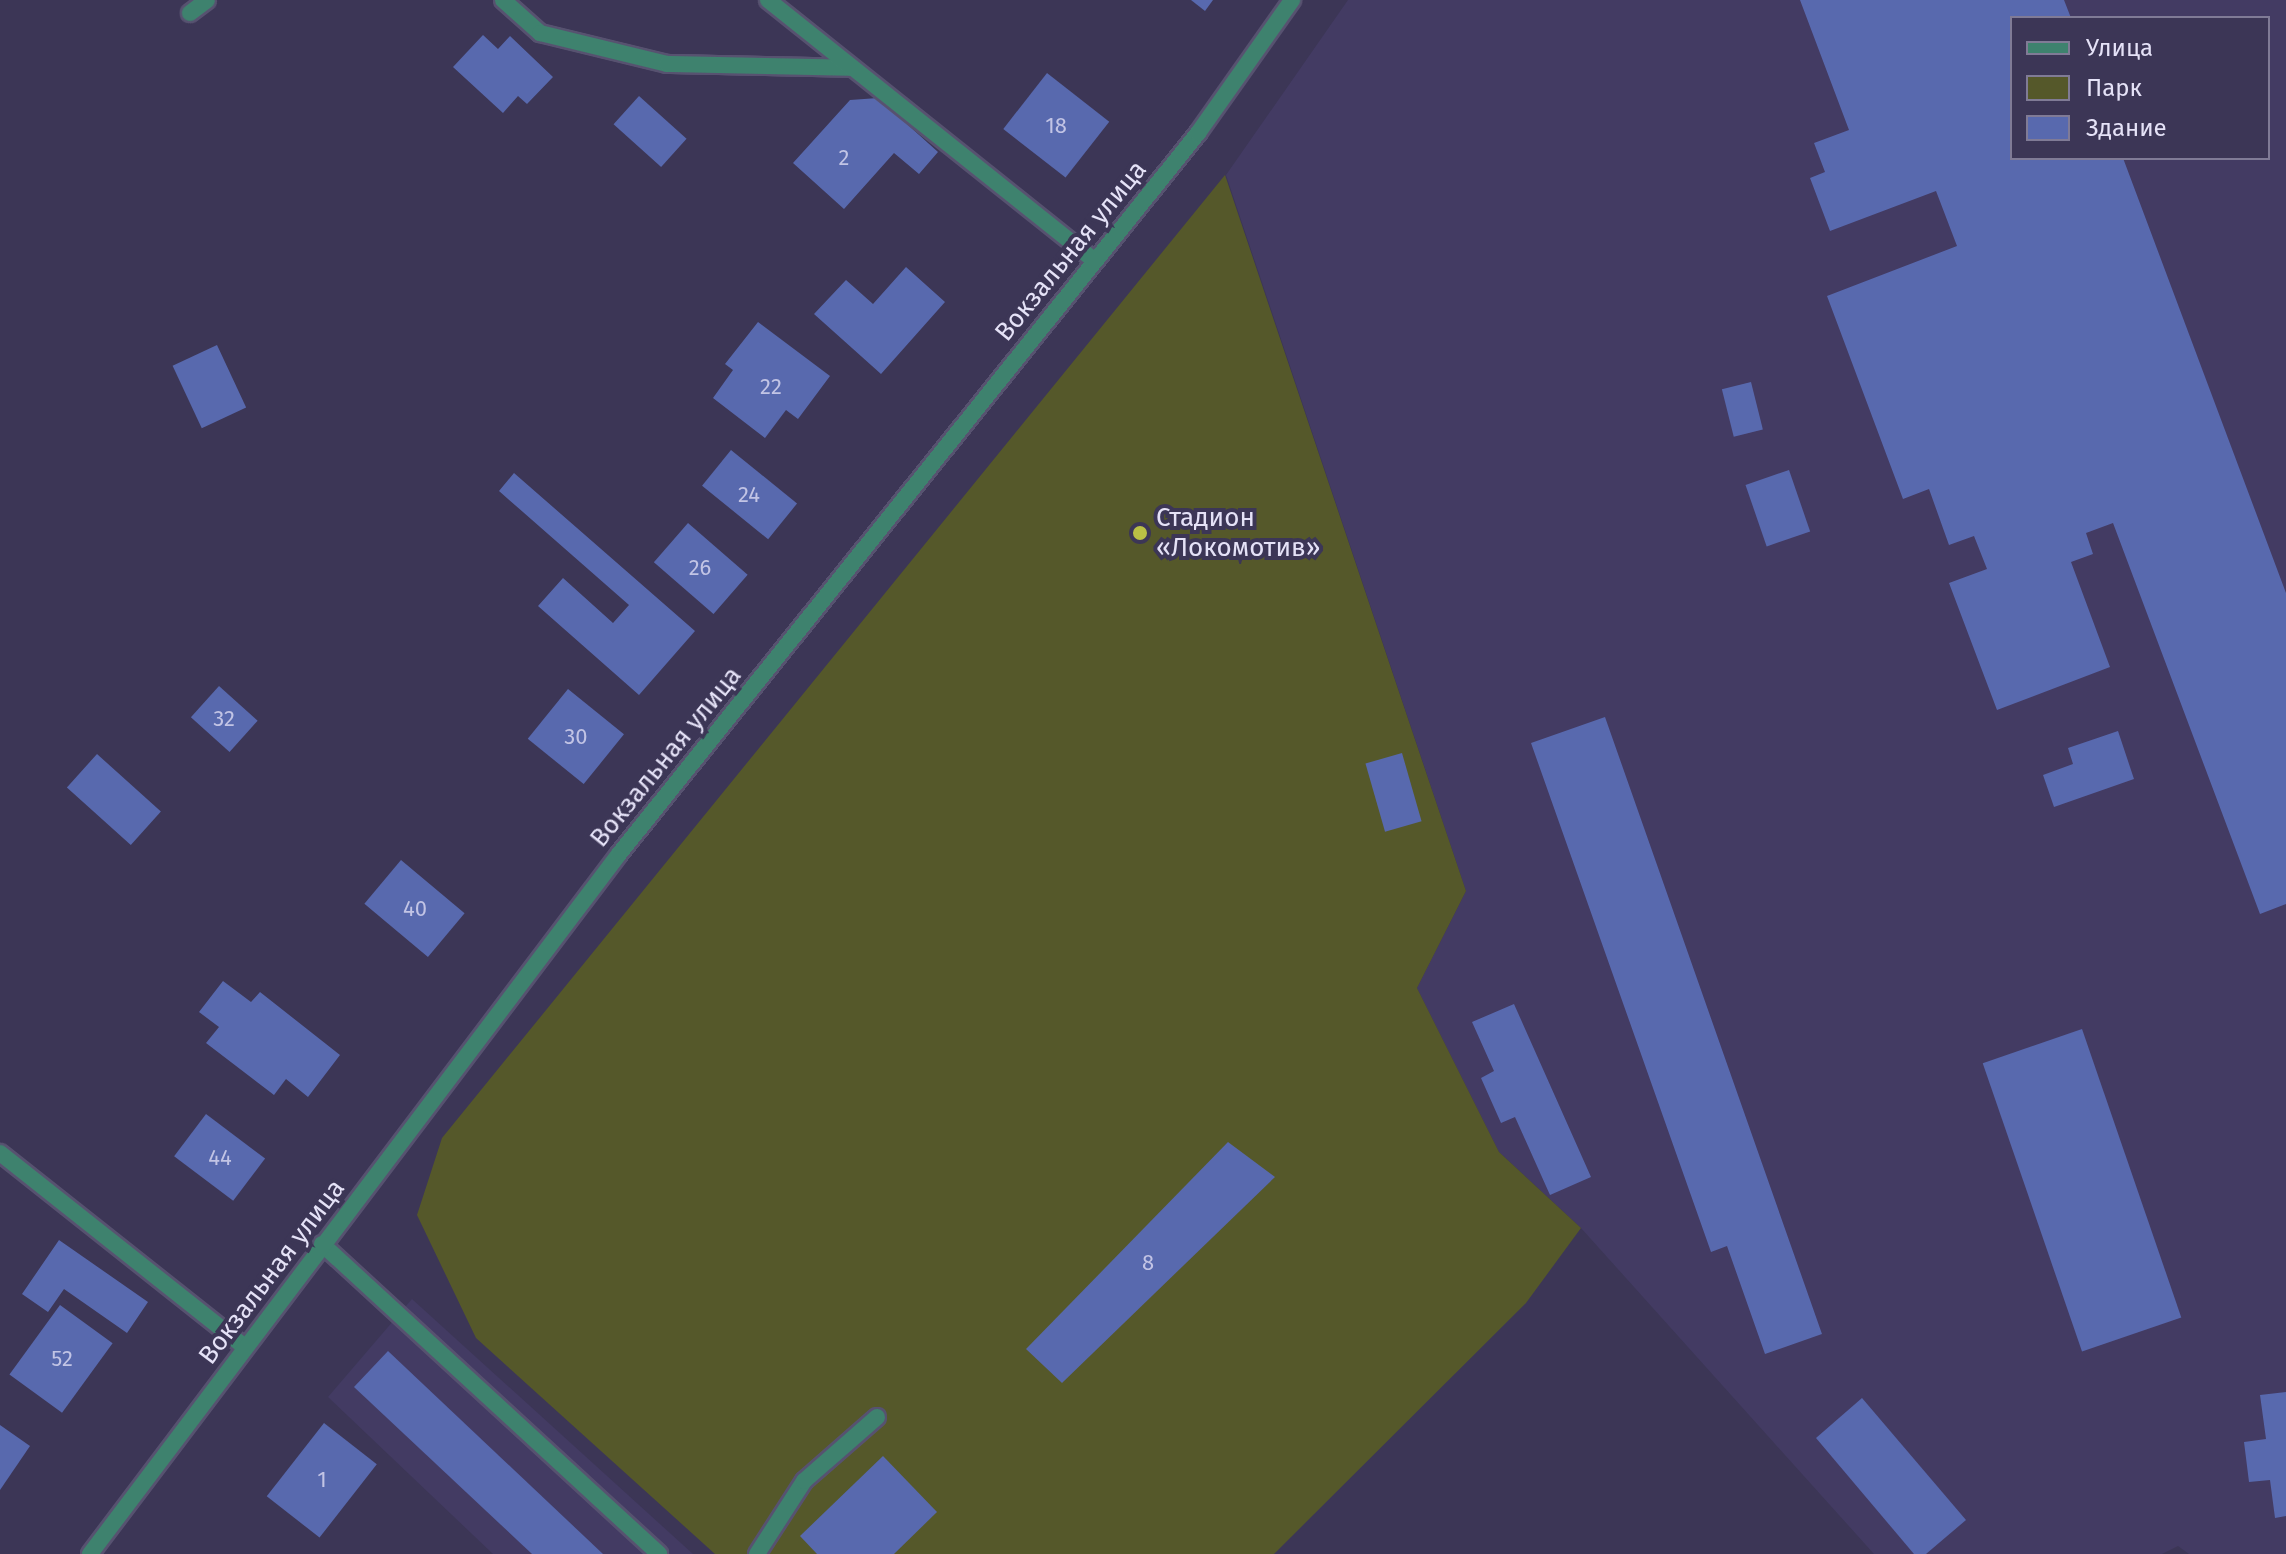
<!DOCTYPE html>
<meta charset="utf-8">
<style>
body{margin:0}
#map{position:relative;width:2286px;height:1554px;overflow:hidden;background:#3c3656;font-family:"Fira Sans",sans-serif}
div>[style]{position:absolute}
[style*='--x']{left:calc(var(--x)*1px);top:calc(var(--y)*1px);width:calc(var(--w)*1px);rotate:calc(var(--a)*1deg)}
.built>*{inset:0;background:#433b63}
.green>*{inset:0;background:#55582a}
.building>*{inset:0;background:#5869ae;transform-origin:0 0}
.roads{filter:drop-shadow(2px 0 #575270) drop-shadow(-2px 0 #575270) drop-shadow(0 2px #575270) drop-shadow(0 -2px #575270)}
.service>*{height:16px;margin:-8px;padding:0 8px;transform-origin:8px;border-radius:8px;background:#3e826e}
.minor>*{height:16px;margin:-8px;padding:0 8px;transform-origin:8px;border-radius:8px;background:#3e826e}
.tertiary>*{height:16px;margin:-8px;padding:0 8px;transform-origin:8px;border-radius:8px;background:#3e826e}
.dots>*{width:22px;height:22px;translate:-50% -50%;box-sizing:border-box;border:4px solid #3c3656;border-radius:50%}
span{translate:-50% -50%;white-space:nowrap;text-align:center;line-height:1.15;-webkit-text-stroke:8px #3c3656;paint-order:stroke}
.number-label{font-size:22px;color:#c2c4e5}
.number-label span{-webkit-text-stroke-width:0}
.street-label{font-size:26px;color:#e5e2f7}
.poi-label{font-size:26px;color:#e5e2f7}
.left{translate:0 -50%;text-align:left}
.legend{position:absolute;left:2010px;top:16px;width:260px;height:144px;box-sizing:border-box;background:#3c3656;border:2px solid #807b96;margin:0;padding:10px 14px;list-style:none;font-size:24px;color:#e5e2f7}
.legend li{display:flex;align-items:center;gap:16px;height:40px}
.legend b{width:40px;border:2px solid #807b96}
</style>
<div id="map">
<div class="built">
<div style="clip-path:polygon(evenodd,1348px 0,2286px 0,2286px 1554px,2189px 1554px,2178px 1546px,2162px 1554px,1874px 1554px,1581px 1228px,1499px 1152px,1417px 988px,1466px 891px,1226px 175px,1348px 0,2012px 18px,2268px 18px,2268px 158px,2012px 158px,2012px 18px)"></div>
<div style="clip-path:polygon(412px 1299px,693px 1554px,493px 1554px,328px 1397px)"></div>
</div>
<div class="green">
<div style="clip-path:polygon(1225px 175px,1466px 891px,1417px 988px,1499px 1152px,1581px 1228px,1526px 1303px,1274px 1554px,715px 1554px,476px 1338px,417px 1215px,442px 1138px)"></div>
</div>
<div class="building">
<div style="clip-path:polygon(1191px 0,1213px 0,1205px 11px)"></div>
<div style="clip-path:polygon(1800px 0,2064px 0,2071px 18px,2012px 18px,2012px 158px,2123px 158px,2286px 593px,2286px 904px,2260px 914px,2113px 523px,2086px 533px,2093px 554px,2071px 562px,2110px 667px,1997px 710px,1949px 583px,1987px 569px,1974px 536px,1949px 545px,1929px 489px,1903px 499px,1827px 296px,1957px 246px,1936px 191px,1830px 231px,1810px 178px,1825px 172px,1814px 143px,1849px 130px)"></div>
<div style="clip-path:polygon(483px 35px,498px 49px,510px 36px,553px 77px,527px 104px,518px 96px,503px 113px,453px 67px)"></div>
<div style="left:1047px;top:73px;width:79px;height:71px;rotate:38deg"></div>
<div style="left:639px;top:96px;width:64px;height:38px;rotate:42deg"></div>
<div style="clip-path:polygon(878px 98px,938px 152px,919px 174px,894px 153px,844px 209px,793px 163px,850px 100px)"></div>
<div style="clip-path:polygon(906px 267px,945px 302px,881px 374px,814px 314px,846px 280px,873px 304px)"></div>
<div style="clip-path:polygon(758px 322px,830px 376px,798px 419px,786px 410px,765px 438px,713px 398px,733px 370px,725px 364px)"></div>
<div style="left:217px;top:345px;width:69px;height:49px;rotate:65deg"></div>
<div style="left:1751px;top:382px;width:49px;height:30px;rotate:76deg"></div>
<div style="left:731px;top:450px;width:85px;height:46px;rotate:39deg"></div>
<div style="left:1789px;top:470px;width:65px;height:46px;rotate:71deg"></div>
<div style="clip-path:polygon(514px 473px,695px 631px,639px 695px,538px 606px,563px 578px,613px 623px,629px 605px,499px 491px)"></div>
<div style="left:688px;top:523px;width:79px;height:52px;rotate:41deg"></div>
<div style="left:219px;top:686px;width:52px;height:42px;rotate:42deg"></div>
<div style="left:568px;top:689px;width:72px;height:64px;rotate:39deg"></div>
<div style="clip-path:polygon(1605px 717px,1822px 1334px,1765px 1354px,1727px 1246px,1711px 1252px,1531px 743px)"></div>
<div style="clip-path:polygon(2118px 731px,2134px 779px,2054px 807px,2043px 775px,2073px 764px,2068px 748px)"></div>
<div style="left:1402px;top:753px;width:71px;height:38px;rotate:74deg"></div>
<div style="left:97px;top:754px;width:86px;height:45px;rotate:42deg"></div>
<div style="left:401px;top:860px;width:83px;height:57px;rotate:40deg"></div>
<div style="clip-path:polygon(223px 981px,251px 1002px,260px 992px,340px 1055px,308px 1097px,286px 1079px,274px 1095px,206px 1043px,219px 1027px,199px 1012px)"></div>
<div style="clip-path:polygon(1514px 1004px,1591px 1177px,1550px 1195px,1515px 1117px,1501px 1123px,1481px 1078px,1494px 1071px,1472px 1022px)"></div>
<div style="left:2082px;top:1029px;width:305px;height:105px;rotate:71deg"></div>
<div style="left:206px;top:1114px;width:74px;height:53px;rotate:37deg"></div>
<div style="clip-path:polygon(1228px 1142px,1275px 1177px,1062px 1383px,1026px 1349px)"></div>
<div style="clip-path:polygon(59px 1240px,148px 1302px,127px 1333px,64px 1289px,48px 1312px,22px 1294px)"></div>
<div style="left:60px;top:1305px;width:65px;height:86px;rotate:36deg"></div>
<div style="clip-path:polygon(388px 1351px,603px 1554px,532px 1554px,354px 1387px)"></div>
<div style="clip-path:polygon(2286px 1392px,2286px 1516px,2275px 1518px,2270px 1480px,2249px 1482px,2244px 1442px,2266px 1439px,2260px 1395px)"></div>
<div style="clip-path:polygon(1862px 1398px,1966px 1520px,1926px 1554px,1914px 1554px,1816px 1438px)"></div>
<div style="left:324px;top:1423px;width:67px;height:93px;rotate:38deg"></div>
<div style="clip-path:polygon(0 1425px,30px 1446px,0 1490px)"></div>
<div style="clip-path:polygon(883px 1456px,937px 1512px,894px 1554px,817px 1554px,800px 1536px)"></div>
</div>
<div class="roads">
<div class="service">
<div style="--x:757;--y:1554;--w:87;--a:-57.2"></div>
<div style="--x:804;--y:1481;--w:97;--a:-41.2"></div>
</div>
<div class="minor">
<div style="--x:503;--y:0;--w:50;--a:41.7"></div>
<div style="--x:540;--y:33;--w:131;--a:13.7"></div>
<div style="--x:667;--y:64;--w:185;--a:1.2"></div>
<div style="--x:768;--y:0;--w:418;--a:38.6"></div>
<div style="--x:190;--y:13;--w:21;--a:-37"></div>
<div style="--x:0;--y:1153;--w:313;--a:38.4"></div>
<div style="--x:322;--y:1244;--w:458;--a:42.6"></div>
</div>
<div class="tertiary">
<div style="--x:90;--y:1554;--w:877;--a:-52.92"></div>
<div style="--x:619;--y:854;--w:925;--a:-51.23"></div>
<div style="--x:1198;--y:133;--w:163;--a:-54.7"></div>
</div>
</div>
<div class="dots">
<div style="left:1140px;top:533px;background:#bac045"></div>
</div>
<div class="number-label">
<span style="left:1056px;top:126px">18</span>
<span style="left:844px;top:158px">2</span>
<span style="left:771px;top:387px">22</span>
<span style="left:749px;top:495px">24</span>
<span style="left:700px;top:568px">26</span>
<span style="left:224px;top:719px">32</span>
<span style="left:576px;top:737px">30</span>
<span style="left:415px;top:909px">40</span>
<span style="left:220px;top:1158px">44</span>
<span style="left:1148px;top:1263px">8</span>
<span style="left:62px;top:1359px">52</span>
<span style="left:322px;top:1480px">1</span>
</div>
<div class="street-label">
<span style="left:1071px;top:251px;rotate:-51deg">Вокзальная улица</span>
<span style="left:666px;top:757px;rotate:-51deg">Вокзальная улица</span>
<span style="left:272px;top:1272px;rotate:-53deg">Вокзальная улица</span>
</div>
<div class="poi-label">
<span class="left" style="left:1156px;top:533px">Стадион<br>«Локомотив»</span>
</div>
<ul class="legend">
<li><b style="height:10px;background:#3e826e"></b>Улица</li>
<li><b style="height:22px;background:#55582a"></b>Парк</li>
<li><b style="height:22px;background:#5869ae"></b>Здание</li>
</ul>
</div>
